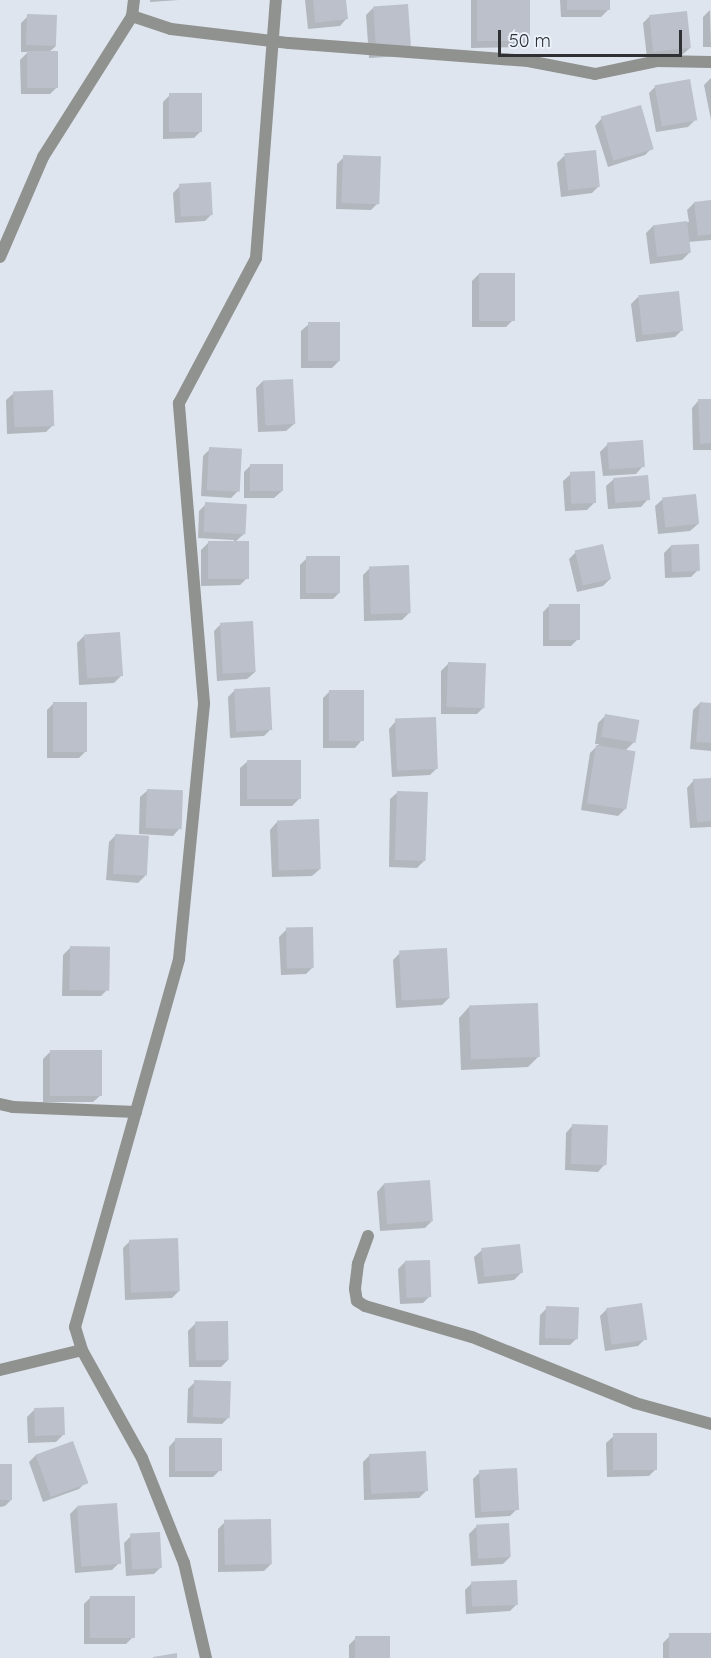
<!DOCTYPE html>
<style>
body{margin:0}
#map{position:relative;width:711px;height:1658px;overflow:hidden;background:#dfe5ee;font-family:Quicksand,sans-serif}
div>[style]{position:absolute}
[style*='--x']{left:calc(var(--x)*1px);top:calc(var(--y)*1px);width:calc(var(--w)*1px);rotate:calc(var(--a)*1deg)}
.shadow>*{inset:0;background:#0003}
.building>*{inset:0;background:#bbc0ca;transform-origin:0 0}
.street>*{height:12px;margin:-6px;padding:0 6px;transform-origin:6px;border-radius:6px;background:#8f928f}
span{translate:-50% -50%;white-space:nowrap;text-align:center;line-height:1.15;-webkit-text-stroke:6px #ecf2fc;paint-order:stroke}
.scale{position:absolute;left:498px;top:30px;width:184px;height:27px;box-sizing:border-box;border:3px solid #2e3034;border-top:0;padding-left:8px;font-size:18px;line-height:21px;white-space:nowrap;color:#2e3034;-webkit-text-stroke:4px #ecf2fc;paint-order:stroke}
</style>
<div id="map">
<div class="shadow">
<div style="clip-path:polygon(150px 0,179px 0,150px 2px)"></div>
<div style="clip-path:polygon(305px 0,345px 0,347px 18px,340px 26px,308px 29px)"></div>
<div style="clip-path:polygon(529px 0,529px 40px,522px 47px,471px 48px,471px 0)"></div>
<div style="clip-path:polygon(560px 0,608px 0,609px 9px,601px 17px,561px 17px)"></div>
<div style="clip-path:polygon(373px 8px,403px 56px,369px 58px,366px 15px)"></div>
<div style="clip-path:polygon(710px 10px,711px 47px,703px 47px,703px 17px)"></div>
<div style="clip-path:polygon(28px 16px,56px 46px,49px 52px,57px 87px,50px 94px,21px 94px,20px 60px,28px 52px,21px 52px,21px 23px)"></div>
<div style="clip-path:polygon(650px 16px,690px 48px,682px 55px,647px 58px,643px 23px)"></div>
<div style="clip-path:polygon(711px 78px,711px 120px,704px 85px)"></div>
<div style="clip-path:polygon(656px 86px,695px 120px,688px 127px,656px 132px,649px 93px)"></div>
<div style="clip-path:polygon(170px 95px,201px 131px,194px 138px,163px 139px,163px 102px)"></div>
<div style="clip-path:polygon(602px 118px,652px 148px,645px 155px,608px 167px,595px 126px)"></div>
<div style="clip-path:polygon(564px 156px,599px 186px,592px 193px,561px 197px,557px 163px)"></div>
<div style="clip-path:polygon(344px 157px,378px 203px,371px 210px,336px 209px,337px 164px)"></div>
<div style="clip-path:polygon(180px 186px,212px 214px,205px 221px,175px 223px,173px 193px)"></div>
<div style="clip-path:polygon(711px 201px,711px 240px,688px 242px,689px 253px,682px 260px,650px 264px,646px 233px,653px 226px,689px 222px,687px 210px,694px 203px)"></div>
<div style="clip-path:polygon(479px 274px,513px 320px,506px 327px,472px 327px,472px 281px)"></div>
<div style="clip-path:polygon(638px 297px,682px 330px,675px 337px,636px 342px,631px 304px)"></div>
<div style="clip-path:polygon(309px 324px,339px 361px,332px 368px,301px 368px,301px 331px)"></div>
<div style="clip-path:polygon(263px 381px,294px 424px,286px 431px,258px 432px,256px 388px)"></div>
<div style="clip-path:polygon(14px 393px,53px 425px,46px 432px,7px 434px,6px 400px)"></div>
<div style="clip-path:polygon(699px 400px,711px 400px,711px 450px,693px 450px,692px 408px)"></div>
<div style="clip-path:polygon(608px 444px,643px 466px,636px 474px,603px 476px,600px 452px)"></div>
<div style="clip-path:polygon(210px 449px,238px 491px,231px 498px,201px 496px,203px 456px)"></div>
<div style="clip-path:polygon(251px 465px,282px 491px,274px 498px,244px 498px,244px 472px)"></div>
<div style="clip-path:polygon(571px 474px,594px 503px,587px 510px,565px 511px,563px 481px)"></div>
<div style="clip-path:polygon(614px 479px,648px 499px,641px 507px,608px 509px,606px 486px)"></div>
<div style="clip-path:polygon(663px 499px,698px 524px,690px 531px,658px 534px,655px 506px)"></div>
<div style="clip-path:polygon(206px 504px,245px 533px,235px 542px,247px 578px,240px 585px,201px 586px,201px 550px,208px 543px,234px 542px,234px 540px,198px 538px,199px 511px)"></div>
<div style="clip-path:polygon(671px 546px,698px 570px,691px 577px,665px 578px,664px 553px)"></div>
<div style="clip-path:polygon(576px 552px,610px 579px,603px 586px,577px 592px,569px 559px)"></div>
<div style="clip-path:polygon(307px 558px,340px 592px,333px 599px,300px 599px,300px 565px)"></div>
<div style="clip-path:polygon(370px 568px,409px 613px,402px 620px,364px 621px,363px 575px)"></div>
<div style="clip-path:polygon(550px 605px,578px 639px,571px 646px,543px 646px,543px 612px)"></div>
<div style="clip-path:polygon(221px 624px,255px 672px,247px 679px,217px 681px,214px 631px)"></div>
<div style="clip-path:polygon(84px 636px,121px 676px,114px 683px,79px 685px,77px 643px)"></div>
<div style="clip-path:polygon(448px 664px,484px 707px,477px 714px,441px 714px,441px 671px)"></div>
<div style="clip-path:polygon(235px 690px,271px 729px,264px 736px,230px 738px,228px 697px)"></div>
<div style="clip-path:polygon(330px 691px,362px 740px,355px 748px,323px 748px,323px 698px)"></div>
<div style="clip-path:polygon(54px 703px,86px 751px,79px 758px,47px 758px,47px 710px)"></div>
<div style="clip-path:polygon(700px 703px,711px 704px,711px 751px,690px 749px,693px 710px)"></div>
<div style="clip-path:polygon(605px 716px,634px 742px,625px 751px,625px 809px,618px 816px,581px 810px,590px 753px,599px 744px,595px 744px,598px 723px)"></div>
<div style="clip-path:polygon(396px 721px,437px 768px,430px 775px,392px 777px,389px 729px)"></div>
<div style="clip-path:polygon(248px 761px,299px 799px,292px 806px,240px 806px,240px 768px)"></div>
<div style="clip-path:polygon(711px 779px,711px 827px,690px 828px,687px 788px,694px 780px)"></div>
<div style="clip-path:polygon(148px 790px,180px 828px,173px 836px,139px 834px,140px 797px)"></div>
<div style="clip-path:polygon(398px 792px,424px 861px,417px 868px,389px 867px,390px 799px)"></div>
<div style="clip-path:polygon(277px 822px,320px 869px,312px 876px,272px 877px,270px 830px)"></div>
<div style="clip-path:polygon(116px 835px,145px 876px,138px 883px,106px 880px,109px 842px)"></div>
<div style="clip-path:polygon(286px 930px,313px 967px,306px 974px,281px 975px,279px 937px)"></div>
<div style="clip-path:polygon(70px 948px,108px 989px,101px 996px,62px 996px,63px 955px)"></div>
<div style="clip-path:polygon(400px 953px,449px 998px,442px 1005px,396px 1008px,393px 960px)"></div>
<div style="clip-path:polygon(469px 1007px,539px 1056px,528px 1067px,461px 1070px,459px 1018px)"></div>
<div style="clip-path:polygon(50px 1052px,101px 1095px,93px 1102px,43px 1102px,43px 1059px)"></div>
<div style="clip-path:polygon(573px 1125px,605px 1164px,598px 1172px,565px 1170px,566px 1133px)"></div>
<div style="clip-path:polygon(384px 1184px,432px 1221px,425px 1228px,380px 1231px,377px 1192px)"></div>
<div style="clip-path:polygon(130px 1241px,179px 1291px,172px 1298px,125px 1300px,123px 1248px)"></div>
<div style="clip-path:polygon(482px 1250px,521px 1273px,514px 1280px,478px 1284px,474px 1257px)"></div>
<div style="clip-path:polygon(405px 1262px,430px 1296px,423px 1303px,400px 1304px,398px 1269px)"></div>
<div style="clip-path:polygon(547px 1308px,577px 1338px,570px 1345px,539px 1345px,540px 1315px)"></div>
<div style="clip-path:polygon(607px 1309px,645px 1339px,638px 1346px,605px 1351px,600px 1316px)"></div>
<div style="clip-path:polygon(195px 1324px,228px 1360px,221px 1367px,189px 1367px,188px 1331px)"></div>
<div style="clip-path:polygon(195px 1382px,229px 1417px,222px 1424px,187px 1423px,188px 1389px)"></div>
<div style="clip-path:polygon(34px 1410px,63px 1435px,56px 1442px,28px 1443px,27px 1417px)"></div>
<div style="clip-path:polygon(614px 1436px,656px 1469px,649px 1476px,607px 1477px,606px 1443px)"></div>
<div style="clip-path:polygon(176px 1439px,220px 1470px,213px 1477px,169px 1477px,169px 1447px)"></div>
<div style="clip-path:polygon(36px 1455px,86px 1482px,79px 1489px,43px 1502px,29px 1462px)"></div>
<div style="clip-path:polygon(370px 1455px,426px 1491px,419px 1498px,364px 1500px,363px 1462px)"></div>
<div style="clip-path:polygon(0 1466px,12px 1499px,5px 1506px,0 1507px)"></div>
<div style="clip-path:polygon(480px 1472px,517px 1509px,510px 1516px,475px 1518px,473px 1479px)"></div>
<div style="clip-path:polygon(77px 1507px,119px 1563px,112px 1570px,75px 1573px,70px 1514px)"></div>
<div style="clip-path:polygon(225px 1522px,271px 1564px,264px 1571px,218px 1572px,218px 1529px)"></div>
<div style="clip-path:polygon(476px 1527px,510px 1557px,503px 1564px,471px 1566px,469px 1534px)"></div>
<div style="clip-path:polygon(131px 1536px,161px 1567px,154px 1574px,126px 1576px,124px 1543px)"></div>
<div style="clip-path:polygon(472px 1583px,517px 1604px,510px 1611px,466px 1614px,465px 1590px)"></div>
<div style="clip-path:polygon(91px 1597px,133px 1637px,126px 1644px,84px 1644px,84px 1604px)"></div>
<div style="clip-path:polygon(711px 1635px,711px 1658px,663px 1658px,663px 1643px,670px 1636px)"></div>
<div style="clip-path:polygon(356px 1638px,389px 1658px,349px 1658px,349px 1645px)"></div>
</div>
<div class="building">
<div style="clip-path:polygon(313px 0,346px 0,348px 19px,315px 23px)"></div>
<div style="left:477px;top:0;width:53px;height:41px"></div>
<div style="left:567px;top:0;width:43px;height:10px"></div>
<div style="left:408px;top:4px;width:45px;height:35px;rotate:86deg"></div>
<div style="left:687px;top:11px;width:37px;height:38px;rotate:84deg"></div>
<div style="left:27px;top:14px;width:30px;height:31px;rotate:2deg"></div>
<div style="left:27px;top:51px;width:31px;height:37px"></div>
<div style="left:690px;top:79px;width:42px;height:36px;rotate:80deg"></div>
<div style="left:202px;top:93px;width:39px;height:33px;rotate:90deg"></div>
<div style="left:641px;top:105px;width:46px;height:42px;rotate:74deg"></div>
<div style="left:596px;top:150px;width:37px;height:32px;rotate:84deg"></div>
<div style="left:343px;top:155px;width:38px;height:48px;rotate:2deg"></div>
<div style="left:211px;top:182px;width:33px;height:32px;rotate:87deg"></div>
<div style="clip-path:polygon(711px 200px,711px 234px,698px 236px,694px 202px)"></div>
<div style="left:687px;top:221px;width:32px;height:34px;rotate:83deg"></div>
<div style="left:479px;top:273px;width:36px;height:48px"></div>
<div style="left:679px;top:291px;width:40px;height:41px;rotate:84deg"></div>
<div style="left:308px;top:322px;width:32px;height:39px"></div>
<div style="left:293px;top:379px;width:45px;height:30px;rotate:87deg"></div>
<div style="left:53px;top:390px;width:36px;height:40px;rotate:88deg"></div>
<div style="clip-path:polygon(698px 399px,711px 399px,711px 443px,700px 444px)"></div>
<div style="left:643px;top:440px;width:27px;height:36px;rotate:86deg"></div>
<div style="left:209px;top:447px;width:33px;height:43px;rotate:3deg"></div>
<div style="left:250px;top:464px;width:33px;height:27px"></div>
<div style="left:595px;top:471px;width:32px;height:25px;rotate:88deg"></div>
<div style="left:648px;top:475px;width:25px;height:35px;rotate:85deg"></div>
<div style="left:696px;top:494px;width:30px;height:34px;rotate:84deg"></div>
<div style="left:205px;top:502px;width:42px;height:30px;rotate:3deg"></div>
<div style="left:208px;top:541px;width:41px;height:38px"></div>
<div style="left:603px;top:544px;width:36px;height:29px;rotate:77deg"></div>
<div style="left:699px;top:544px;width:27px;height:28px;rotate:88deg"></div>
<div style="left:306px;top:556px;width:34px;height:37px"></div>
<div style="left:409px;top:565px;width:48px;height:40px;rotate:88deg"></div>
<div style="left:549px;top:604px;width:31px;height:36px"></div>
<div style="left:253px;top:621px;width:51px;height:33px;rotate:87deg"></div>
<div style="left:120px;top:632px;width:44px;height:36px;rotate:86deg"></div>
<div style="left:448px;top:662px;width:38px;height:45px;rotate:2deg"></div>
<div style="left:270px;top:687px;width:43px;height:36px;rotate:87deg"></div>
<div style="left:329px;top:690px;width:35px;height:51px"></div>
<div style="left:53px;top:702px;width:34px;height:50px"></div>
<div style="clip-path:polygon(700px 702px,711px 703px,711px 743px,696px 742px)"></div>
<div style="left:605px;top:714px;width:35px;height:23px;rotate:10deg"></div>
<div style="left:436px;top:717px;width:52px;height:41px;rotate:88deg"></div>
<div style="left:596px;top:745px;width:40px;height:59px;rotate:9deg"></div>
<div style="left:247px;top:760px;width:54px;height:39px"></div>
<div style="clip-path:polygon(711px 778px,711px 821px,697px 822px,693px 779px)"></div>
<div style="left:147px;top:789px;width:36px;height:39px;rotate:2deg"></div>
<div style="left:397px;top:791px;width:31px;height:69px;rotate:2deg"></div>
<div style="left:319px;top:819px;width:50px;height:42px;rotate:88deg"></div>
<div style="left:115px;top:834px;width:34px;height:40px;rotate:3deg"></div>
<div style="left:313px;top:927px;width:41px;height:27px;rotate:89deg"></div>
<div style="left:70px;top:946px;width:40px;height:44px;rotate:1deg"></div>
<div style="left:447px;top:948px;width:50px;height:48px;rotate:87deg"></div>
<div style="left:538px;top:1003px;width:54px;height:69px;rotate:88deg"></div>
<div style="left:50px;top:1050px;width:52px;height:46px"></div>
<div style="left:572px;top:1124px;width:36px;height:40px;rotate:2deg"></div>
<div style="left:430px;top:1180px;width:41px;height:46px;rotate:86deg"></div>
<div style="left:178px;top:1238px;width:53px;height:49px;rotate:88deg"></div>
<div style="left:520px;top:1244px;width:29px;height:39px;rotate:84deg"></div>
<div style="left:430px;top:1260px;width:37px;height:25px;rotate:88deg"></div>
<div style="left:642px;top:1303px;width:37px;height:36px;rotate:82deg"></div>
<div style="left:546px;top:1306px;width:33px;height:32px;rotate:2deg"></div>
<div style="left:228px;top:1321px;width:39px;height:33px;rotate:89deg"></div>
<div style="left:194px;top:1380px;width:37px;height:37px;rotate:2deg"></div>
<div style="left:64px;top:1407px;width:28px;height:30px;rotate:88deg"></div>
<div style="left:657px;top:1433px;width:37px;height:44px;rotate:90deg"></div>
<div style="left:175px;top:1438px;width:47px;height:33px"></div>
<div style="left:73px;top:1441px;width:45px;height:40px;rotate:70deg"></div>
<div style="left:426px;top:1451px;width:40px;height:57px;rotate:87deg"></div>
<div style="left:0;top:1464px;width:12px;height:36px"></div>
<div style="left:517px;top:1468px;width:42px;height:38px;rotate:87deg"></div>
<div style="left:117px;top:1503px;width:61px;height:40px;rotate:86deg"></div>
<div style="left:271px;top:1519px;width:45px;height:47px;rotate:89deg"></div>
<div style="left:509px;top:1523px;width:34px;height:33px;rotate:87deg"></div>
<div style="left:160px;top:1532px;width:36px;height:30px;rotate:87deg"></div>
<div style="left:517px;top:1580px;width:25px;height:46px;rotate:88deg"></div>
<div style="left:90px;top:1596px;width:45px;height:42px"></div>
<div style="left:711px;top:1633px;width:25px;height:42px;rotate:90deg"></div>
<div style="left:355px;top:1636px;width:35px;height:22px"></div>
<div style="clip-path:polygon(177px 1653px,177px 1658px,153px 1658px,153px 1657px)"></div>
</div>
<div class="street">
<div style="--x:132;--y:16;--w:41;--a:18.4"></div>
<div style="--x:171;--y:29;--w:119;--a:6.8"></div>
<div style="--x:289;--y:43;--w:240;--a:4.3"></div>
<div style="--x:528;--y:61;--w:68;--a:11"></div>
<div style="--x:595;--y:74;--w:63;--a:-11.8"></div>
<div style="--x:657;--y:61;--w:54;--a:1.1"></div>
<div style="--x:0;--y:257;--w:109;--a:-66.7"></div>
<div style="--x:43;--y:157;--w:167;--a:-57.7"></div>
<div style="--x:132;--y:16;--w:16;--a:-83"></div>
<div style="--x:0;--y:1104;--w:13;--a:13"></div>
<div style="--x:13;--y:1107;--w:123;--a:2.3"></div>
<div style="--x:368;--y:1236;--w:30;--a:110"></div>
<div style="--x:358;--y:1264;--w:25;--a:97"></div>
<div style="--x:355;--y:1289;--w:12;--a:81"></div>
<div style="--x:357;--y:1301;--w:9;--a:32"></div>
<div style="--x:365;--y:1306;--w:111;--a:16.2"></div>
<div style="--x:472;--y:1337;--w:176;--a:22"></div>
<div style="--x:635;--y:1403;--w:79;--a:15.4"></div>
<div style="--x:0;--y:1370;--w:84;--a:-13.7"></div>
<div style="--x:206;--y:1658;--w:98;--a:-103"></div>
<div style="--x:184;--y:1563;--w:113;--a:-111.8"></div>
<div style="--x:142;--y:1458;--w:124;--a:-119.1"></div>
<div style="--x:82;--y:1350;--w:24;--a:-107"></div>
<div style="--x:75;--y:1327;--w:382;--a:-74.2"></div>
<div style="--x:179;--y:959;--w:257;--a:-84.4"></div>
<div style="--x:204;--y:703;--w:301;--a:-94.8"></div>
<div style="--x:179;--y:403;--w:164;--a:-62"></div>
<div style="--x:256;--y:258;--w:259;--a:-85.6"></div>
</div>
<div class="scale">50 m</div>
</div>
